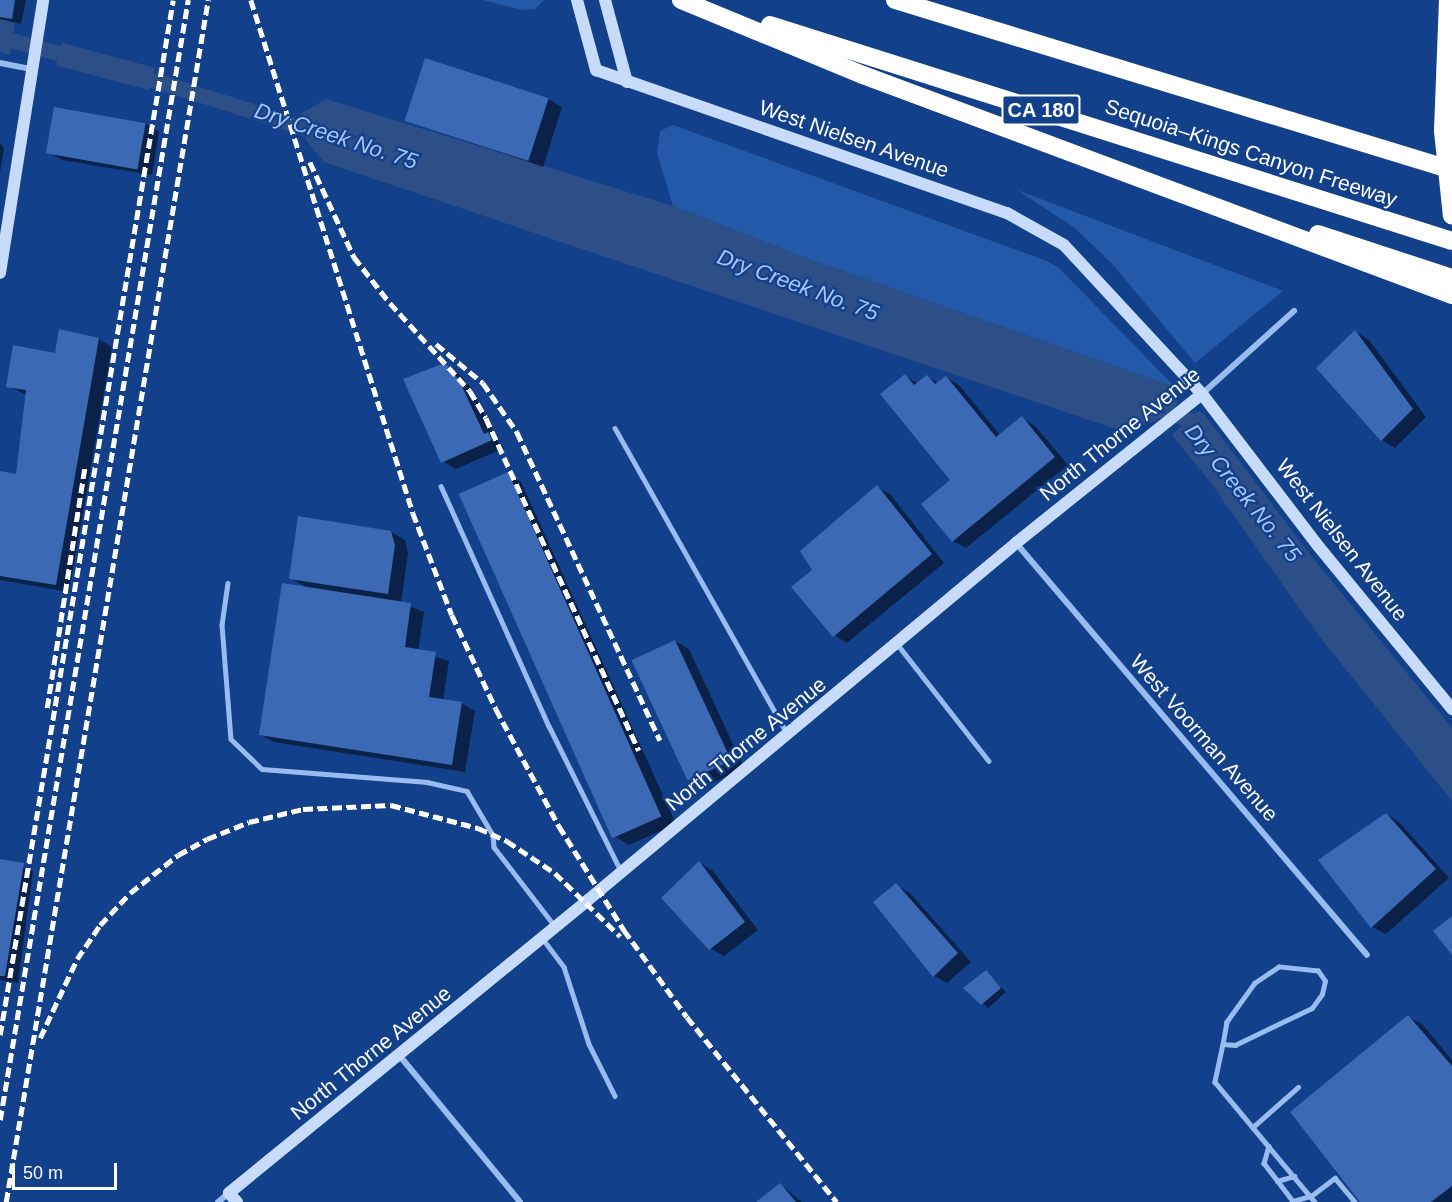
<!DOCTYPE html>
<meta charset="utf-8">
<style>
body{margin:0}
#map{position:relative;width:1452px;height:1202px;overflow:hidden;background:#13408a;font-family:Arial,sans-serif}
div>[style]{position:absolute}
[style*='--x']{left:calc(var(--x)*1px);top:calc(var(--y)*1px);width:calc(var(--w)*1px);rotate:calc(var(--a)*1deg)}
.green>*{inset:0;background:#2458a9}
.water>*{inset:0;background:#2d4f87;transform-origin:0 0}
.shadow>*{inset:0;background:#0007}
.canal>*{height:15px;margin:-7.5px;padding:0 7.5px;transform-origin:7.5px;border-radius:7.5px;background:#2d4f87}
.building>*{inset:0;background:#3b69b4;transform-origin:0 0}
.lane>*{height:4.5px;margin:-2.25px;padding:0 2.25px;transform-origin:2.25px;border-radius:2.25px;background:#99bcf0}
.street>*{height:6px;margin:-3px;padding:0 3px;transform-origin:3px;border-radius:3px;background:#99bcf0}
.secondary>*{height:12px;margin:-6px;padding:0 6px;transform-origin:6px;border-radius:6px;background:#c7dbfb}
.highway>*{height:18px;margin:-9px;padding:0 9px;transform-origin:9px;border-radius:9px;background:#fff}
.rail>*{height:4.5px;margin-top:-2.25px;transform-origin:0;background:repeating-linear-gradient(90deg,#fff 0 10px,transparent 0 14.5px)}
span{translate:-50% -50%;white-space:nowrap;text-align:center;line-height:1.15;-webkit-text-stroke:4.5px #13408a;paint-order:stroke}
.shield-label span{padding:2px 4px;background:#13408a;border:2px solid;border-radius:4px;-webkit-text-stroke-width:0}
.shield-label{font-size:20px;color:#fff;font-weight:700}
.street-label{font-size:21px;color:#fff}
.water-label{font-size:22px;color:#a5c6f8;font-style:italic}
.scale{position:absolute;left:12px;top:1163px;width:105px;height:27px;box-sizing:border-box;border:3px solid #fff;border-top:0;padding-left:8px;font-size:18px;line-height:21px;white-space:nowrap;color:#fff;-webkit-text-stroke:4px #13408a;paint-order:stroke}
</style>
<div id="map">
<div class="green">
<div style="clip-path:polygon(483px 0,544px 0,535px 9px,521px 10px)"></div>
<div style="clip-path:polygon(673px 125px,1047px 261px,1059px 268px,1175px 387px,811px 260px,673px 206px,657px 153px,660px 131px)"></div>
<div style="clip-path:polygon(1017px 190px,1283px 291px,1195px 363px,1114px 266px,1075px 228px)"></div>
</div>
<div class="water">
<div style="clip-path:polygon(0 19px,15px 23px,10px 55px,0 52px)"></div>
<div style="left:62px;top:43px;width:96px;height:23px;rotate:15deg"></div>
<div style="clip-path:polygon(326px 99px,673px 206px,811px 260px,1175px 387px,1177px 404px,1156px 421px,1125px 432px,324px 162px,306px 140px,299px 115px)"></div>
<div style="clip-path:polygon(1198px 411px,1204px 414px,1312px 557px,1452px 728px,1452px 801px,1319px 636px,1208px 479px,1172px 435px)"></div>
</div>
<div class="shadow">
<div style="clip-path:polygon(0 0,26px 0,21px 24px,0 19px)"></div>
<div style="clip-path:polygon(548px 99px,562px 107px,543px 167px,407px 120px)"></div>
<div style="clip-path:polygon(146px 124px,159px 132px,152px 175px,62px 160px,48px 152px)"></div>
<div style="clip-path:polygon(0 143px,4px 148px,0 173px)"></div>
<div style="clip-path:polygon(1356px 332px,1369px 340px,1426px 417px,1395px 448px,1382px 440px)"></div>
<div style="clip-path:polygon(98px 339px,112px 347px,69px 592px,0 580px,0 472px,17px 476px,27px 395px,8px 386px,57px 355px)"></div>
<div style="clip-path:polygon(444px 365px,458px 373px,472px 389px,495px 438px,504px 448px,456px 469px,443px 462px)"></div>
<div style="clip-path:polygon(905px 376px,919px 384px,927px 377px,939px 383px,946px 377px,959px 385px,1000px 435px,1022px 418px,1035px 426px,1068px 465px,966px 548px,953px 541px,952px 480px)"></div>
<div style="clip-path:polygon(508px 474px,521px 482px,676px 824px,629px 845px,616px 837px)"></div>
<div style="clip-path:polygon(877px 487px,891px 495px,944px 563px,847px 643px,834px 635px,814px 570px)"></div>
<div style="clip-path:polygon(391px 532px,405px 540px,408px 553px,401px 603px,424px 612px,418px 651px,449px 661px,443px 701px,461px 703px,475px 711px,465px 772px,274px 742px,261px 735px,308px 588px,290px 578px)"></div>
<div style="clip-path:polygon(675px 641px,689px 649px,744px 768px,702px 788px,688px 780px)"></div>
<div style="clip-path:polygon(1386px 814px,1399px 822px,1449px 878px,1386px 934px,1372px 927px)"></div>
<div style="clip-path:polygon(0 861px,33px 871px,18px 983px,0 980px)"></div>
<div style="clip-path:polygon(700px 863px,713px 871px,758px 930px,724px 956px,710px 948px)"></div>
<div style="clip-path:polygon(896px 885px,910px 893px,971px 962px,947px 983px,934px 976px)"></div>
<div style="clip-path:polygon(986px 972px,1006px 992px,988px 1008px,966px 988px)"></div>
<div style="clip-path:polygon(1408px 1017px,1422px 1024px,1452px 1060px,1452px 1202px,1362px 1202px)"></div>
<div style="clip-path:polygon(780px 1184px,802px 1202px,758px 1202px)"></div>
</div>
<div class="canal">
<div style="--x:0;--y:37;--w:83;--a:15.4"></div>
<div style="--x:135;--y:74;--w:195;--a:17.6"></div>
<div style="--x:1150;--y:405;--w:45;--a:20.9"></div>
<div style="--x:1192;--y:421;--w:15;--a:42"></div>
</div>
<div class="building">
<div style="clip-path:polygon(0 0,15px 0,12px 19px,0 17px)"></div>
<div style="left:425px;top:58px;width:130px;height:66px;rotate:18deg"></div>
<div style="left:54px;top:107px;width:93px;height:47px;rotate:10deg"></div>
<div style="clip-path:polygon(59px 329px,99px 338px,56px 585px,0 576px,0 471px,16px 474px,26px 390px,6px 387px,13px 345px,55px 353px)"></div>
<div style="clip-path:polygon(1355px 330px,1413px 409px,1381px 441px,1316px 368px)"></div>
<div style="clip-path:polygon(445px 363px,459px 380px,484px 434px,488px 432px,492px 440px,441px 463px,403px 379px)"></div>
<div style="clip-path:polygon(905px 374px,914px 385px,927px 375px,935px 384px,946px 376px,996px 437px,1022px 416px,1055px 457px,952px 542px,921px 504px,950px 480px,880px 394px)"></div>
<div style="left:508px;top:472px;width:377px;height:54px;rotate:66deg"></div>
<div style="clip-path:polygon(877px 485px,932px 554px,833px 637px,791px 587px,812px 570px,800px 551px)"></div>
<div style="clip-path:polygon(298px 516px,391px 531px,395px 545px,388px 594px,289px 579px)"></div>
<div style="clip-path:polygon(282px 583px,411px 603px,405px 647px,436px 652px,429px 697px,462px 702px,452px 765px,259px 735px)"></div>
<div style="left:675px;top:640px;width:133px;height:48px;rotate:65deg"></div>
<div style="clip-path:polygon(1386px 813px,1436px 869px,1371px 928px,1318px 860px)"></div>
<div style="clip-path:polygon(0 859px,24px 863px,5px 976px,0 976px)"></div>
<div style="clip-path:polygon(699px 861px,745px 922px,709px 950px,661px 898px)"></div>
<div style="clip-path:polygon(896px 883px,958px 953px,933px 977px,873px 902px)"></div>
<div style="clip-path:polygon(1452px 916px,1452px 955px,1433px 931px)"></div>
<div style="clip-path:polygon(986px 970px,1001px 988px,981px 1005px,963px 988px)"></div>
<div style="clip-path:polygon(1408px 1015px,1452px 1066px,1452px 1186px,1431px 1202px,1360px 1202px,1290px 1112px)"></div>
<div style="clip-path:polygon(780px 1183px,796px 1202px,756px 1202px)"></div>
</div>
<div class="lane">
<div style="--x:615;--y:428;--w:350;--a:60.6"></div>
<div style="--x:441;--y:486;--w:263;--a:65.8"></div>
<div style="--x:549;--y:726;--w:160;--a:63.6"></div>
<div style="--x:228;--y:583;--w:42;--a:98.1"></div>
<div style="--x:222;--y:625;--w:114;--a:85.5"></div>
<div style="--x:231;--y:739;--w:43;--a:44.1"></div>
<div style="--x:262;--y:769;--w:166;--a:4.5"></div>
<div style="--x:427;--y:782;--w:41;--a:12.7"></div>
<div style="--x:467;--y:791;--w:51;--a:59.4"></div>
<div style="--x:493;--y:835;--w:12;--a:85"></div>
<div style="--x:494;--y:847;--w:98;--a:52.4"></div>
<div style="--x:898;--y:645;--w:147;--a:51.9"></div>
<div style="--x:543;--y:939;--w:35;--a:53"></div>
<div style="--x:564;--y:967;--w:81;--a:72"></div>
<div style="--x:589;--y:1044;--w:58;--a:63.4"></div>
<div style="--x:1223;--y:1044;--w:12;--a:5"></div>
<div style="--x:1235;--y:1045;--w:85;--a:-25.7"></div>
<div style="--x:1312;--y:1008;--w:17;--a:-54"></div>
<div style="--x:1322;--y:994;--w:13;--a:-77"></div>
<div style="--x:1325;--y:981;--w:12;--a:-125"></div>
<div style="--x:1318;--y:971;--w:39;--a:-174"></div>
<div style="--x:1279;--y:967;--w:29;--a:146"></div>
<div style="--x:1255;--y:983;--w:48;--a:125.7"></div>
<div style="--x:1227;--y:1022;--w:22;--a:100"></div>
<div style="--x:1223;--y:1044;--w:39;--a:102"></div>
<div style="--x:1215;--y:1082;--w:156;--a:50.2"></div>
<div style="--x:1253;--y:1127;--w:60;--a:-41.6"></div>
<div style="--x:1269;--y:1146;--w:18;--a:106"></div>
<div style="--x:1264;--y:1163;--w:48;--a:52.7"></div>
<div style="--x:1277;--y:1181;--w:18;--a:-16"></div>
<div style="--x:1293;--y:1201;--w:19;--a:-16"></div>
<div style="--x:1311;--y:1196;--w:30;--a:-37"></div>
<div style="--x:1335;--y:1178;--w:31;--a:50"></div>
</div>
<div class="street">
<div style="--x:0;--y:63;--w:32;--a:11"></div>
<div style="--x:1202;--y:394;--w:124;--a:-42.1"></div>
<div style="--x:1016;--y:543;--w:541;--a:49.57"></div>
<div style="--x:399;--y:1055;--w:190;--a:50.5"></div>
<div style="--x:218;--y:1202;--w:14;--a:-39"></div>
</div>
<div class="secondary">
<div style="--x:577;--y:0;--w:73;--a:74.8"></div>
<div style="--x:596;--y:70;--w:435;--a:19.2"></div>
<div style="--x:1007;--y:213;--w:65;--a:29.3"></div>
<div style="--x:1064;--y:245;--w:203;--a:47.2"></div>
<div style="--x:1202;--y:394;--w:193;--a:52.6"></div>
<div style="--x:1319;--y:547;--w:210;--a:50.6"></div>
<div style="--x:605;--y:0;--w:85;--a:75"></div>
<div style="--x:0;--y:273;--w:276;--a:-81"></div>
<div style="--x:237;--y:1202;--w:12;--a:-132"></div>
<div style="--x:229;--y:1193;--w:463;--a:-39.2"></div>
<div style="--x:588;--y:900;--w:557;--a:-39.83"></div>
<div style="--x:1016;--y:543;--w:238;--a:-38.7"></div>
</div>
<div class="highway">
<div style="--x:681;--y:0;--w:197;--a:22.4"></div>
<div style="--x:863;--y:75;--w:629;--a:20.48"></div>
<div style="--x:895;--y:0;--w:582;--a:16.97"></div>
<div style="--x:1448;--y:0;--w:131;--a:92.2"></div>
<div style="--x:1443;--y:131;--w:85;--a:84"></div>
<div style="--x:770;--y:25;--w:715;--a:17.57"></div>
<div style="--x:1318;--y:234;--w:141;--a:18.2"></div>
</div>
<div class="rail">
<div style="--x:251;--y:0;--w:538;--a:72.47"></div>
<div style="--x:413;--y:513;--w:109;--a:69.1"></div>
<div style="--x:452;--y:615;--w:104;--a:64.9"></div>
<div style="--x:496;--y:709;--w:133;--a:61.7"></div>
<div style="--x:559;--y:826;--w:123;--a:58"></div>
<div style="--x:624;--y:930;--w:107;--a:54.1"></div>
<div style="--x:687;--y:1017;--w:238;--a:51"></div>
<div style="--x:310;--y:162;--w:105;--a:65.1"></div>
<div style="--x:354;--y:257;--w:58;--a:52"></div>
<div style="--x:390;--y:303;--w:119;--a:47.7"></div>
<div style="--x:470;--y:391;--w:31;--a:59"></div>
<div style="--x:486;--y:418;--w:366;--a:65.3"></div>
<div style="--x:436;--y:344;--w:61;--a:39.7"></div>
<div style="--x:483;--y:383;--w:60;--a:55.2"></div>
<div style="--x:517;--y:432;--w:340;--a:65.1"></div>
<div style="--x:47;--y:708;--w:246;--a:-81.1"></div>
<div style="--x:0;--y:1035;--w:1049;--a:-80.51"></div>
<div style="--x:40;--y:1038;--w:87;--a:-64.9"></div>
<div style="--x:77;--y:959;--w:41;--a:-55.9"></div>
<div style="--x:100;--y:925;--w:44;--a:-46.8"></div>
<div style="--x:130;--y:893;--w:61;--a:-38.4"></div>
<div style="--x:178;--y:855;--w:33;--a:-29"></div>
<div style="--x:207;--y:839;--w:45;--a:-22"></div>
<div style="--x:249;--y:822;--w:56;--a:-13.5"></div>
<div style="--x:303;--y:809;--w:88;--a:-2.6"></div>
<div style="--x:391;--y:805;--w:90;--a:14.8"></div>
<div style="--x:478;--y:828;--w:32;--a:24"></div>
<div style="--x:507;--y:841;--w:58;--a:33.7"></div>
<div style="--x:555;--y:873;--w:91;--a:44.1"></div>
<div style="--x:0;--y:1120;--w:1136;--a:-80.47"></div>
<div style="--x:6;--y:1202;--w:1219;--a:-80.46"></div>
</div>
<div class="shield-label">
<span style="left:1041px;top:110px">CA 180</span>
</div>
<div class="street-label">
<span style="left:854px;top:139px;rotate:19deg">West Nielsen Avenue</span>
<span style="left:1251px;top:153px;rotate:18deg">Sequoia–Kings Canyon Freeway</span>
<span style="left:1120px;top:434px;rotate:-39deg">North Thorne Avenue</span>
<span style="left:1342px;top:540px;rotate:52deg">West Nielsen Avenue</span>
<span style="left:1204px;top:738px;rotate:49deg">West Voorman Avenue</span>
<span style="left:746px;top:744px;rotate:-39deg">North Thorne Avenue</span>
<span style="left:371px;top:1053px;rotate:-39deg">North Thorne Avenue</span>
</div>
<div class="water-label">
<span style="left:336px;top:136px;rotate:18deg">Dry Creek No. 75</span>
<span style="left:798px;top:285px;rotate:20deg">Dry Creek No. 75</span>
<span style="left:1243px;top:493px;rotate:51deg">Dry Creek No. 75</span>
</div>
<div class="scale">50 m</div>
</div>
